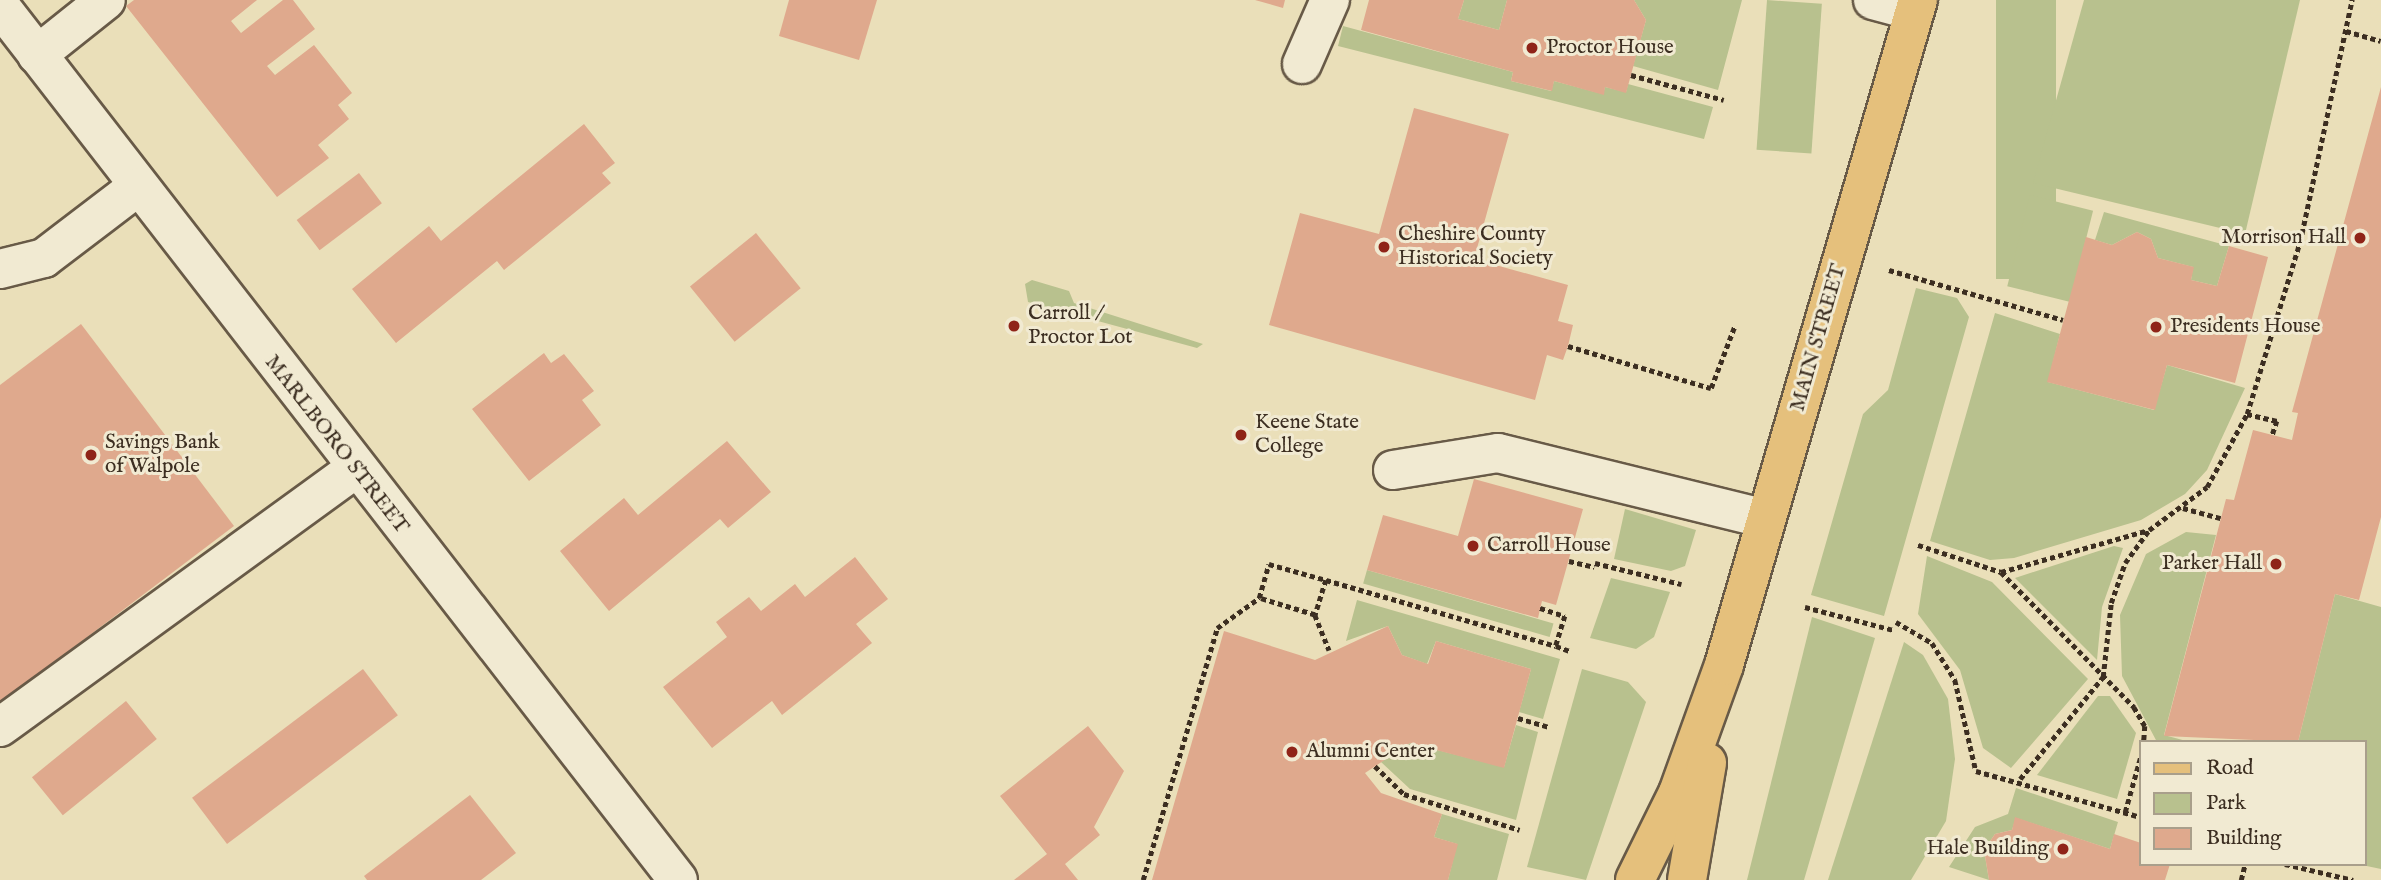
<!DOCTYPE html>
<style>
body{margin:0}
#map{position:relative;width:2381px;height:880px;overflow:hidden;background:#eadfb9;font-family:"IM FELL English",serif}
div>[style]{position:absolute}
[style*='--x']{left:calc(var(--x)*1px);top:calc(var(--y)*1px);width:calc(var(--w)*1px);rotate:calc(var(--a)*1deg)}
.green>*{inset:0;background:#b8c18e;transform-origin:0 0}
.building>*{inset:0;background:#dfa98d;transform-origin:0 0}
.path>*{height:4.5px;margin-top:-2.25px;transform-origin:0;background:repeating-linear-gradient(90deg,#3c2e21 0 5px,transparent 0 8.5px)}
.roads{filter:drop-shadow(2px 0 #685a47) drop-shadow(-2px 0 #685a47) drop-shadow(0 2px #685a47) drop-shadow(0 -2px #685a47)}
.minor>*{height:38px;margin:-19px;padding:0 19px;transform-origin:19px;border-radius:19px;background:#f1ead2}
.major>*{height:38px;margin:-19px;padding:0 19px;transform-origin:19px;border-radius:19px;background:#e5c07c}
.dots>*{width:19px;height:19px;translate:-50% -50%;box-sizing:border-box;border:4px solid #f1ead2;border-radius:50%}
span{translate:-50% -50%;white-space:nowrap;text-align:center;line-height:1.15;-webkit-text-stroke:6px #f1ead2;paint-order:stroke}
.poi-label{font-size:21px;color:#3c2e21}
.left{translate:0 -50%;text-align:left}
.right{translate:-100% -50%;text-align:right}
.street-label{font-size:21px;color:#3c2e21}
.legend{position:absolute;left:2139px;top:740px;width:228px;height:126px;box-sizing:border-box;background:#f1ead2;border:2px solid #a99f8b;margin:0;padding:9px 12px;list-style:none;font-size:21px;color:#3c2e21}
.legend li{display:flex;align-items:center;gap:14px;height:35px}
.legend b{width:35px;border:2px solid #a99f8b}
</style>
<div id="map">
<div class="green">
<div style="clip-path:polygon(1464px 0,1507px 0,1499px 30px,1458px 19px)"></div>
<div style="clip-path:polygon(1634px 0,1742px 0,1718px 90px,1633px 66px,1646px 20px)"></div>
<div style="left:1767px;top:0;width:55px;height:150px;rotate:4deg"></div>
<div style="left:1996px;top:0;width:60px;height:279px"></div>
<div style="clip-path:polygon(2084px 0,2300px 0,2245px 234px,2033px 183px)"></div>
<div style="clip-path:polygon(1343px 26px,1513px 72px,1511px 81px,1551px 91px,1554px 81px,1603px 94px,1605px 87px,1626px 92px,1628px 84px,1713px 107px,1704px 139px,1338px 46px)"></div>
<div style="left:2030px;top:195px;width:65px;height:94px;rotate:14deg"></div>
<div style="clip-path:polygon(2104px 212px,2229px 246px,2217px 286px,2191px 280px,2193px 267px,2158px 258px,2151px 239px,2137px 232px,2112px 245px,2095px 240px)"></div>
<div style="clip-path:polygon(1032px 280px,1069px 291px,1074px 303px,1203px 344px,1197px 348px,1028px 302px,1025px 284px)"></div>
<div style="clip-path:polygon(1916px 288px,1957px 298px,1969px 317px,1884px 616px,1811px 595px,1863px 414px,1888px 390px)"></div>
<div style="clip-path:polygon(1995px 313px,2060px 334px,2048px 382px,2154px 410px,2167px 365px,2245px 388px,2207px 470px,2185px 494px,2141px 520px,2014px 558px,1990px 560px,1930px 541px)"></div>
<div style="clip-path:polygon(1625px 509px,1696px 530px,1685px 566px,1671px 571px,1614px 559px)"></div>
<div style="clip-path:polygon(2186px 532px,2216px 535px,2164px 735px,2190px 742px,2157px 742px,2122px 676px,2120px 615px,2146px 554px)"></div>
<div style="clip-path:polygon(2114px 546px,2123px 548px,2102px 607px,2097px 660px,2015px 578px)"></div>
<div style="clip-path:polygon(1927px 556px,1992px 582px,2088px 679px,2011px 768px,1983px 748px,1960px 670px,1918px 614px)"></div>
<div style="left:1367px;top:570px;width:194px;height:14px;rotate:16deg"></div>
<div style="clip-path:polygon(1611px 578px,1670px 592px,1654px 637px,1636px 649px,1590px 638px)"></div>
<div style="clip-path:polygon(2335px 594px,2381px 607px,2381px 869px,2357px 864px,2365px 864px,2365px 742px,2298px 742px)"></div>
<div style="clip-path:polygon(1357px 600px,1560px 659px,1543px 719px,1519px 712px,1531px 669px,1436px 641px,1427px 664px,1402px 655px,1388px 626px,1346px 641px)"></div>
<div style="clip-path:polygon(1812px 617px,1875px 638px,1804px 880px,1747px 880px)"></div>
<div style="clip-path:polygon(1904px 642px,1923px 655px,1948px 699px,1955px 759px,1946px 821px,1911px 880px,1828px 880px)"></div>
<div style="clip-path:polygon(1582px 669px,1628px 682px,1646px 702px,1586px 880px,1527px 867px)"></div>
<div style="clip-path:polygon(2098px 696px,2110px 696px,2136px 733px,2117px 799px,2037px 775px)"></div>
<div style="clip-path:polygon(1516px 725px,1538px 732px,1516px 820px,1410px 789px,1381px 762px,1410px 743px,1504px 767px)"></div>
<div style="clip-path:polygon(2016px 788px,2118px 822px,2110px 849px,2016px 818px,2012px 830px,1995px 834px,1984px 850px,1989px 880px,1949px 867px,1975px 827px,2008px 814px)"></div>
<div style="clip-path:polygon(1442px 814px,1509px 834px,1497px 880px,1448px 880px,1457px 844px,1434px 837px)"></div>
</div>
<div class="building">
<div style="clip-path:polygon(134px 0,257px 0,231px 21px,241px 33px,283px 0,293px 0,315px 29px,267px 66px,275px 75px,314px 45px,352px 93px,338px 105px,349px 119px,318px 145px,329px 158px,277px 197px,126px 6px)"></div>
<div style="clip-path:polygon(789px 0,877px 0,859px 60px,779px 36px)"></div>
<div style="clip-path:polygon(1255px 0,1285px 0,1283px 8px)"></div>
<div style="clip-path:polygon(1369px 0,1464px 0,1458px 19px,1499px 30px,1507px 0,1634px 0,1646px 20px,1626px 93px,1605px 87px,1604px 95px,1554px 81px,1552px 91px,1511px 81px,1513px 72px,1361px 30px)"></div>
<div style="clip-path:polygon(2381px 87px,2381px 517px,2359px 600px,2335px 594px,2298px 742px,2164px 736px,2226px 499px,2234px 500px,2253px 430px,2292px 440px,2298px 413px,2292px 412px)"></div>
<div style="clip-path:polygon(1414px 108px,1509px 134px,1474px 259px,1568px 285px,1558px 321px,1573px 325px,1568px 346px,1563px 360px,1547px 355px,1535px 400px,1269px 325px,1300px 213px,1379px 234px)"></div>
<div style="clip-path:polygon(584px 124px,615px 163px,602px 173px,611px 183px,504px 270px,497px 261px,396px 343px,352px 289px,429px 226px,441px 241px)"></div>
<div style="left:359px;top:173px;width:38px;height:78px;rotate:53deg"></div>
<div style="clip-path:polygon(2137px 232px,2151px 239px,2158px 258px,2194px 267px,2191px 280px,2217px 286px,2229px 246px,2268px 257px,2235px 383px,2167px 365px,2155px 410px,2047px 382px,2086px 237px,2112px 245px)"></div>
<div style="left:756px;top:233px;width:71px;height:85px;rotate:51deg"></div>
<div style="clip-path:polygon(81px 324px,234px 526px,0 703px,0 385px)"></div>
<div style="clip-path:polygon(544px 353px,551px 363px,564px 354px,594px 391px,582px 400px,601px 425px,529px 481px,472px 409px)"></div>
<div style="clip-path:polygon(727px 441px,771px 492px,728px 528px,720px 519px,609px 611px,560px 551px,624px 498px,638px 515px)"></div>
<div style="clip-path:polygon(1474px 479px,1583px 509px,1556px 605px,1542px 601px,1538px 618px,1367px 570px,1383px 515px,1458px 536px)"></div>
<div style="clip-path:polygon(855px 557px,888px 599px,856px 624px,872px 643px,782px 715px,772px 701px,712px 748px,663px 687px,727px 637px,716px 622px,749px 597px,761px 611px,795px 584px,805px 597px)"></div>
<div style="clip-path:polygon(1388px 626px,1402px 655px,1428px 664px,1436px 641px,1531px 669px,1504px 768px,1410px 743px,1365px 773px,1381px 793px,1442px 814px,1434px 837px,1458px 844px,1448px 880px,1152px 880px,1224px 631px,1315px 660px)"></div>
<div style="left:363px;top:669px;width:58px;height:214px;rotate:53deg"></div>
<div style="left:126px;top:701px;width:49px;height:121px;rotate:51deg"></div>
<div style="clip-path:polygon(1088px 726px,1124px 771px,1094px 827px,1100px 835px,1065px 864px,1078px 880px,1014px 880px,1047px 854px,1000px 796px)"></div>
<div style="clip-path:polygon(470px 795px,516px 853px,481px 880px,367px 880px,364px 876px)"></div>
<div style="clip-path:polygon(2015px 817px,2110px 849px,2114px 834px,2141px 843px,2141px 864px,2170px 864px,2165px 880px,1989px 880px,1984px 850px,1995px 834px,2012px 830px)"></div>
</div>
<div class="path">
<div style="--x:2346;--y:31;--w:36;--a:16"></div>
<div style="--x:1631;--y:75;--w:96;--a:15"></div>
<div style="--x:1889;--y:270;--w:181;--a:16"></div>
<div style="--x:1568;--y:346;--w:149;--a:16.4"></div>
<div style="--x:1711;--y:388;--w:67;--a:-69.1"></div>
<div style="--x:2247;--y:414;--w:31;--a:13"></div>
<div style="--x:2277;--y:421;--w:16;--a:108"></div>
<div style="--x:2183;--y:508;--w:39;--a:15"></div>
<div style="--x:1918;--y:545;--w:87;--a:18"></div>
<div style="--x:2001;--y:572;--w:190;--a:45.4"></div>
<div style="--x:2134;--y:707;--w:22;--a:60"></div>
<div style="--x:2145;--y:726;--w:16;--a:94"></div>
<div style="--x:1569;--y:561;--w:26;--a:13"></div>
<div style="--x:1595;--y:563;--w:89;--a:13.7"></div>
<div style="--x:2001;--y:572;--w:153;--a:-15.9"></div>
<div style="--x:1326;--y:580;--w:37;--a:107"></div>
<div style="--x:1315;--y:615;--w:59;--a:-163.1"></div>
<div style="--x:1259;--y:598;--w:35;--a:-74"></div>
<div style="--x:1269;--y:564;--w:59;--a:15.7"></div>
<div style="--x:1326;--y:580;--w:239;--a:16"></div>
<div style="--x:1556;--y:646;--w:15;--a:20"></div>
<div style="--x:1805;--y:607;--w:91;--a:14.6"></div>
<div style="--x:1540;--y:608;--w:26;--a:18"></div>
<div style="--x:1565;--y:616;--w:31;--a:107"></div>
<div style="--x:1315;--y:615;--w:38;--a:68"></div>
<div style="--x:1896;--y:622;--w:42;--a:30.3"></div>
<div style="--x:1932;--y:643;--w:44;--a:58.1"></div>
<div style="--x:1955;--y:680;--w:93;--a:77"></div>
<div style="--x:1976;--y:771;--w:171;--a:15.6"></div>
<div style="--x:1518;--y:718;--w:32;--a:16"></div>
<div style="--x:1375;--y:766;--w:40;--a:44"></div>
<div style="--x:1404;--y:794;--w:121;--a:17.2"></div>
<div style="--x:2020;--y:779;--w:132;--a:-50.9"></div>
<div style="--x:2103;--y:677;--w:74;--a:-83.8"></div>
<div style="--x:2111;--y:603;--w:42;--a:-70.7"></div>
<div style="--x:2125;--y:563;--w:41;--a:-54"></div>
<div style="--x:2149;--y:530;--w:72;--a:-36.6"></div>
<div style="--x:2207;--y:487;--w:83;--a:-61.3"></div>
<div style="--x:2247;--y:414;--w:180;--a:-72.9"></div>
<div style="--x:2300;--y:242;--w:248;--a:-77.9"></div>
<div style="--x:2125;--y:812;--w:59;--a:-74.3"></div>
<div style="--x:2285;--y:864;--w:70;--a:13.2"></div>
<div style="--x:1143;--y:880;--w:263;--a:-73.6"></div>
<div style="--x:1217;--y:628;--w:52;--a:-35.5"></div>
<div style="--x:2241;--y:880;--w:16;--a:-76"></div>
</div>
<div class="roads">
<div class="minor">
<div style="--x:1873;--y:0;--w:42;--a:15"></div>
<div style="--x:0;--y:6;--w:1106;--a:52.2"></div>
<div style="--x:37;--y:55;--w:88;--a:-38.6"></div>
<div style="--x:1302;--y:64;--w:70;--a:-66.4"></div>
<div style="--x:0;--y:269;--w:45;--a:-14"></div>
<div style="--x:44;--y:258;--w:116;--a:-37.3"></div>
<div style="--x:1393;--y:470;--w:106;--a:-9.2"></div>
<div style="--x:1498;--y:453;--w:276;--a:13.8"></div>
<div style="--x:0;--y:727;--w:439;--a:-36"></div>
</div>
<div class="major">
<div style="--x:1635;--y:880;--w:97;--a:-63.7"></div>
<div style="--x:1678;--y:793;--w:136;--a:-70.2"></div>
<div style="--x:1724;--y:665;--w:693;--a:-73.74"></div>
<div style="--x:1687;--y:880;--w:119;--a:-80.3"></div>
</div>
</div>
<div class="dots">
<div style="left:1532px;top:48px;background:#8f2418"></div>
<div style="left:2360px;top:238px;background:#8f2418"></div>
<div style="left:1384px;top:247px;background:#8f2418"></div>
<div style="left:1014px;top:326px;background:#8f2418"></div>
<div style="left:2156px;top:327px;background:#8f2418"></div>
<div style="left:1241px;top:435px;background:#8f2418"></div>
<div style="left:91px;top:455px;background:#8f2418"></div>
<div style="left:1473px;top:546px;background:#8f2418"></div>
<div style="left:2276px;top:564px;background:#8f2418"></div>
<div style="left:1292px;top:752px;background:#8f2418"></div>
<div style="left:2063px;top:849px;background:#8f2418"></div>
</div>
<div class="poi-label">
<span class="left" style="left:1546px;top:48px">Proctor House</span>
<span class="left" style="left:1398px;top:247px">Cheshire County<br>Historical Society</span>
<span class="right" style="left:2346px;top:238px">Morrison Hall</span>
<span class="left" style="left:1028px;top:326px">Carroll /<br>Proctor Lot</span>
<span class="left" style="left:2170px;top:327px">Presidents House</span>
<span class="left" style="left:1255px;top:435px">Keene State<br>College</span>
<span class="left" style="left:105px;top:455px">Savings Bank<br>of Walpole</span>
<span class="left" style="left:1487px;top:546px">Carroll House</span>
<span class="right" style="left:2262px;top:564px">Parker Hall</span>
<span class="left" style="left:1306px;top:752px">Alumni Center</span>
<span class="right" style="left:2049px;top:849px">Hale Building</span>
</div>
<div class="street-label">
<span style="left:1819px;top:338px;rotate:-74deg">MAIN STREET</span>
<span style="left:336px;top:445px;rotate:52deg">MARLBORO STREET</span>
</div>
<ul class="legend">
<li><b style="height:9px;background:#e5c07c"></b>Road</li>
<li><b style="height:19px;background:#b8c18e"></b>Park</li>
<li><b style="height:19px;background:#dfa98d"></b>Building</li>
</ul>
</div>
